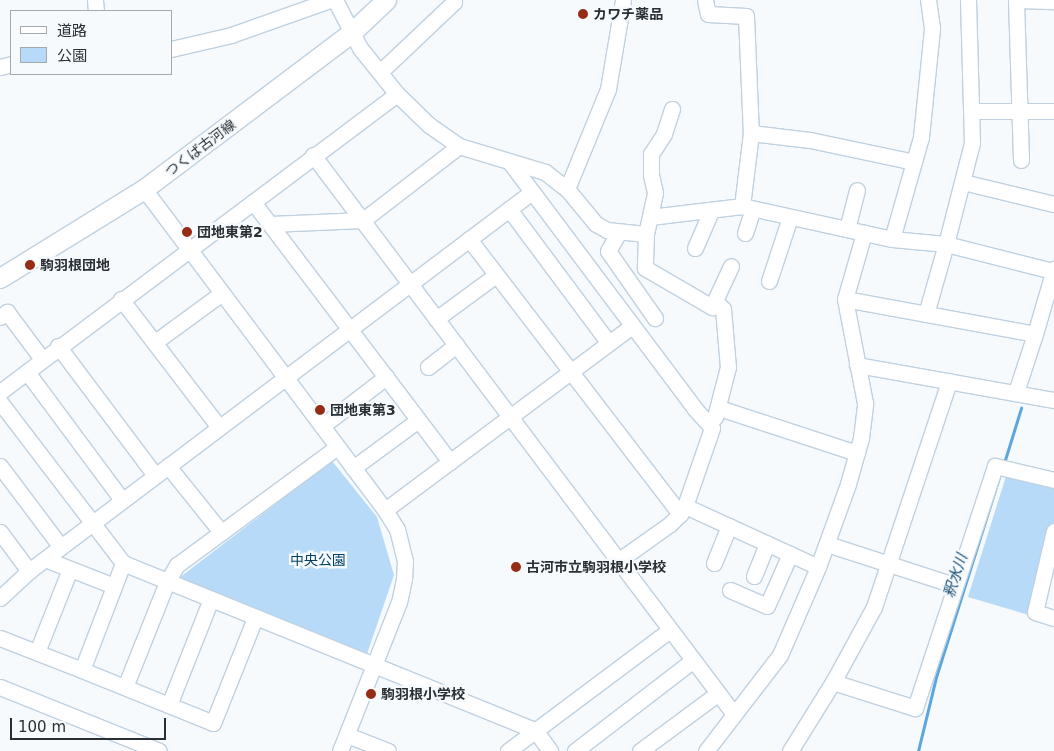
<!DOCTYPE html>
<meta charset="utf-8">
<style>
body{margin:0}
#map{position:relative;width:1054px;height:751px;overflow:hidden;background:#f6fafd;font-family:"DejaVu Sans","Noto Sans JP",sans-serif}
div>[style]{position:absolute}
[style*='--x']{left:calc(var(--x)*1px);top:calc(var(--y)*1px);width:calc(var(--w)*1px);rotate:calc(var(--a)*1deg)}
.green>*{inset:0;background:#b6daf7}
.stream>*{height:3px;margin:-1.5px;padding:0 1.5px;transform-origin:1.5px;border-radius:1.5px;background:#5da6de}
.roads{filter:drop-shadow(1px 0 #bfd1e0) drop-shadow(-1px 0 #bfd1e0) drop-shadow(0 1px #bfd1e0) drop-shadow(0 -1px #bfd1e0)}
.minor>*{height:15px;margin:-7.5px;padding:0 7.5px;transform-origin:7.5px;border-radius:7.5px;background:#fff}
.major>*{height:19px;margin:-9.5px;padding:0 9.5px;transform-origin:9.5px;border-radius:9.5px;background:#fff}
.dots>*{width:14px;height:14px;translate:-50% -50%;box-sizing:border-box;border:2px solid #f6fafd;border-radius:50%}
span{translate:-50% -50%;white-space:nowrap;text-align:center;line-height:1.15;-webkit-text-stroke:5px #f6fafd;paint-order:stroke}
.poi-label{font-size:14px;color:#282f35;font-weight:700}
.left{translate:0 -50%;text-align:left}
.street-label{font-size:14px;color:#282f35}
.park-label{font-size:14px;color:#044065}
.water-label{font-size:15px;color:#12496f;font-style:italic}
.legend{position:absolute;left:10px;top:10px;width:162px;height:65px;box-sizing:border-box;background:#f6fafd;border:1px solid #a4a9ad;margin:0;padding:6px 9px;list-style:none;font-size:15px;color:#282f35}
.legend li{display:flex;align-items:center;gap:10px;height:25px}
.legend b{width:25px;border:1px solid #a4a9ad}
.scale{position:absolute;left:10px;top:718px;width:156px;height:22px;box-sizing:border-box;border:2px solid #282f35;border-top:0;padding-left:6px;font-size:15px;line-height:18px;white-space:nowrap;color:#282f35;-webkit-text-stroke:4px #f6fafd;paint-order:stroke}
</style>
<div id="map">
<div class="green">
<div style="clip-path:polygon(332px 461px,377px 517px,394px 575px,367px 654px,179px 578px)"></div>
<div style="clip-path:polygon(1008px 470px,1054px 483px,1054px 528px,1032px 616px,968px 597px)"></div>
</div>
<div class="stream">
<div style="--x:1004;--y:463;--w:58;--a:-72.8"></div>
<div style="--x:918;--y:751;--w:76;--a:-76.3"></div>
<div style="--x:936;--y:677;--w:216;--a:-72.5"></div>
</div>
<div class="roads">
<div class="minor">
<div style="--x:95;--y:0;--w:11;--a:85"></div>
<div style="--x:335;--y:0;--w:54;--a:62.5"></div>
<div style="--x:360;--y:48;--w:59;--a:51.2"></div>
<div style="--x:397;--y:94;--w:45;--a:44.1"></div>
<div style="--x:429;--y:125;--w:37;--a:35"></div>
<div style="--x:459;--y:146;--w:90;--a:16.8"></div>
<div style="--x:545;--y:172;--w:28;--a:38"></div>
<div style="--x:567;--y:189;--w:45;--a:50.4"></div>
<div style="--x:596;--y:224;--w:13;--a:29"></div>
<div style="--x:607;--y:230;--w:39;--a:6"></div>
<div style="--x:705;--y:0;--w:14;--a:78"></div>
<div style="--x:708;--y:14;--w:38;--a:3"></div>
<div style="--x:746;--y:16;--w:117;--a:87.6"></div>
<div style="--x:751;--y:133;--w:74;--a:97"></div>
<div style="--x:1016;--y:0;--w:160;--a:88.2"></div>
<div style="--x:1019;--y:0;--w:35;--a:2"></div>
<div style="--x:171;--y:49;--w:62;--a:-13.1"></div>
<div style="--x:231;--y:35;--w:105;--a:-19.5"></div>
<div style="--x:0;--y:67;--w:11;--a:-15"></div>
<div style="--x:380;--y:72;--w:102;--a:-43.4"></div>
<div style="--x:672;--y:109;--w:26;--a:108"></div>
<div style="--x:664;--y:134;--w:24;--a:123"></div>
<div style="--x:651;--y:154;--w:21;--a:90"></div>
<div style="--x:651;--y:175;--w:18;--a:77"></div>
<div style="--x:655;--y:193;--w:42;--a:102.4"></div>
<div style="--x:646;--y:234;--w:34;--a:92"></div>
<div style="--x:645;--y:268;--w:78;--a:30.2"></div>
<div style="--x:712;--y:307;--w:45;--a:-65.1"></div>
<div style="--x:972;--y:111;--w:82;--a:0"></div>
<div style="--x:751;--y:133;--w:59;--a:6.8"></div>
<div style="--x:810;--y:140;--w:106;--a:11.9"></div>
<div style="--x:313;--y:155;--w:700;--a:53.02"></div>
<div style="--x:509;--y:161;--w:310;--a:53.1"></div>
<div style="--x:695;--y:409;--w:25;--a:48"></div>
<div style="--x:712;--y:428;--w:83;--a:109.1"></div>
<div style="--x:685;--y:506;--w:9;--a:122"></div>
<div style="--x:680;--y:514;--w:14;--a:135"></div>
<div style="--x:670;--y:524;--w:64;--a:144.6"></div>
<div style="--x:963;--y:182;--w:94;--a:13.6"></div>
<div style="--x:144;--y:189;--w:401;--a:53.1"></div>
<div style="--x:385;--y:510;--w:22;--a:58"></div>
<div style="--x:397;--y:529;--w:33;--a:76"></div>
<div style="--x:405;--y:561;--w:18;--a:93"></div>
<div style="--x:404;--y:579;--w:24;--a:102"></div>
<div style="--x:399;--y:602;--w:160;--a:111.6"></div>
<div style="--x:567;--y:189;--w:108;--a:-67.7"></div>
<div style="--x:608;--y:89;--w:90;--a:-80.4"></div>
<div style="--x:253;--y:202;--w:326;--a:52.8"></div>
<div style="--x:509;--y:209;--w:167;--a:53.3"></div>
<div style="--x:650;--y:217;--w:93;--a:-6.8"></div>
<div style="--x:742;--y:206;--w:154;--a:12.4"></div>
<div style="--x:892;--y:239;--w:106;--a:-74.1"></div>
<div style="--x:921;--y:137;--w:110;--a:-84.2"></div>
<div style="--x:932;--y:28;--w:28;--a:-98"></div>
<div style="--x:270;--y:224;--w:93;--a:-2.5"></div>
<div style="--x:363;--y:220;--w:121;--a:-37.6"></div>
<div style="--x:847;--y:229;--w:40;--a:-75.6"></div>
<div style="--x:619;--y:232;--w:22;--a:120"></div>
<div style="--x:608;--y:251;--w:82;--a:55"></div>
<div style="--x:745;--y:233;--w:25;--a:-72"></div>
<div style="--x:469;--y:239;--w:347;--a:52.5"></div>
<div style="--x:892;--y:239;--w:54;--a:5.3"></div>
<div style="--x:946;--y:244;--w:110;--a:14.2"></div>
<div style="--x:695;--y:248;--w:40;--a:-66.6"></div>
<div style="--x:769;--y:281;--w:67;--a:-71.8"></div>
<div style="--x:121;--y:299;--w:161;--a:52.6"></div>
<div style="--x:845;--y:299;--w:193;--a:10.4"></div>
<div style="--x:1035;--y:334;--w:61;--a:108.1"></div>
<div style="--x:715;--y:301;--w:11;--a:45"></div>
<div style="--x:723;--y:309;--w:58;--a:85.1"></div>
<div style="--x:728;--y:367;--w:52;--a:104.6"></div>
<div style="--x:926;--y:314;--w:73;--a:-74.1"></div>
<div style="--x:946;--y:244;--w:104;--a:-75.6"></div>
<div style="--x:972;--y:143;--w:143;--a:-91.6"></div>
<div style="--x:0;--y:317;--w:9;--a:-36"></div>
<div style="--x:7;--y:312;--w:59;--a:53.3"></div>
<div style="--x:436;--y:319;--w:74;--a:-36.3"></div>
<div style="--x:1035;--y:334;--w:68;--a:-73.7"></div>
<div style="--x:155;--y:342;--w:83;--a:-36.2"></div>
<div style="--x:58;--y:346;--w:161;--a:53.1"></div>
<div style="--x:857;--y:365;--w:200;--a:10.1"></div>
<div style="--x:428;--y:367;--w:36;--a:-38"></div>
<div style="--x:27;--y:372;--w:159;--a:53.4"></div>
<div style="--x:0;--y:392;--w:496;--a:-36.9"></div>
<div style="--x:0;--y:402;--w:203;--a:52.6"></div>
<div style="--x:123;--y:563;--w:445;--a:22.1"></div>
<div style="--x:535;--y:730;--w:26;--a:54"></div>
<div style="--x:719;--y:408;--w:145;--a:18.1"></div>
<div style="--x:322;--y:426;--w:81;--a:-37.4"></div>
<div style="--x:0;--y:466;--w:101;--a:53"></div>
<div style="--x:168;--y:466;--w:85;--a:51.2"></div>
<div style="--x:353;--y:468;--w:81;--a:-36.4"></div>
<div style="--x:685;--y:506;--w:146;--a:24.6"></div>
<div style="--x:385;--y:510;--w:308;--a:-36.7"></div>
<div style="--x:1054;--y:531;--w:83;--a:103.2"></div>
<div style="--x:1035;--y:612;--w:20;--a:18"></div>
<div style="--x:0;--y:532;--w:49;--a:53.4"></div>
<div style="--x:827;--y:544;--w:133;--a:17.9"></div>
<div style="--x:45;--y:559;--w:74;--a:21.4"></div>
<div style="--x:714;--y:563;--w:40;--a:-68"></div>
<div style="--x:754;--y:576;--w:35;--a:-68"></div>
<div style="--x:730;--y:590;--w:40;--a:23.4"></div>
<div style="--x:767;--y:606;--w:57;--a:-66.1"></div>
<div style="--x:0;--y:598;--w:40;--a:-43"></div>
<div style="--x:29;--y:571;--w:630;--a:-37"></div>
<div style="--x:0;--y:638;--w:88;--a:21.3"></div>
<div style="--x:82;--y:670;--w:115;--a:-69"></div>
<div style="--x:37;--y:652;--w:89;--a:-68.3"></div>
<div style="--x:82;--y:670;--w:141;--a:22"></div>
<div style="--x:213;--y:723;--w:113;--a:-68.2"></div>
<div style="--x:833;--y:682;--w:86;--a:17.6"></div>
<div style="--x:915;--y:708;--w:255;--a:-71.7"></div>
<div style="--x:995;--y:466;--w:61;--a:13.3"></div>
<div style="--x:0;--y:687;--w:171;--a:21.9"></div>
<div style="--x:125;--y:687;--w:113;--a:-68.2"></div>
<div style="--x:167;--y:582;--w:20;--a:-60"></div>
<div style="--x:177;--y:565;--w:199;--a:-36.4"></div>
<div style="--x:169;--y:705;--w:114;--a:-68.4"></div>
<div style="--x:347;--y:735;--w:44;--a:21.3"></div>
<div style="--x:508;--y:751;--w:202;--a:-36.8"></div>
<div style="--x:575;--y:751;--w:148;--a:-37.6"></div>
<div style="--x:640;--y:751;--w:96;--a:-36.5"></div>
<div style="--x:706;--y:751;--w:121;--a:-52.4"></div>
<div style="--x:780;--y:655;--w:96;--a:-66.6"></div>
<div style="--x:818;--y:567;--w:88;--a:-70.1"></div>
<div style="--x:848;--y:484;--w:48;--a:-74.2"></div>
<div style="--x:861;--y:438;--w:35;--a:-83"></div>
<div style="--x:865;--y:403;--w:106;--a:-100.9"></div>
<div style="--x:845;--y:299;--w:69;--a:-73.9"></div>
<div style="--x:790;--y:751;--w:81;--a:-58.1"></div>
<div style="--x:833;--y:682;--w:85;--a:-61.3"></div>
<div style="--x:874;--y:607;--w:238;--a:-71.6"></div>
</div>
<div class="major">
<div style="--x:0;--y:278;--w:169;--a:-31.7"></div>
<div style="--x:144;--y:189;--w:259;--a:-37"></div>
<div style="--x:351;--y:33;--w:48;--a:-43.3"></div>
</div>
</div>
<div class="dots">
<div style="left:583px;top:14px;background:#952c16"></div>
<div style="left:187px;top:232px;background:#952c16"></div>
<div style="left:30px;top:265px;background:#952c16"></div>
<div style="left:320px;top:410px;background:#952c16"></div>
<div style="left:516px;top:567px;background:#952c16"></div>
<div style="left:371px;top:694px;background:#952c16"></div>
</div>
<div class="poi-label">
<span class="left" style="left:593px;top:14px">カワチ薬品</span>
<span class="left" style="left:197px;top:232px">団地東第2</span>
<span class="left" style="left:40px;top:265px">駒羽根団地</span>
<span class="left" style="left:330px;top:410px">団地東第3</span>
<span class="left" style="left:526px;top:567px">古河市立駒羽根小学校</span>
<span class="left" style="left:381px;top:694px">駒羽根小学校</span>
</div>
<div class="street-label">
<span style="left:200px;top:148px;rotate:-37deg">つくば古河線</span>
</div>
<div class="park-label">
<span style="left:318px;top:560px">中央公園</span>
</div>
<div class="water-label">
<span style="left:956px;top:576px;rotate:-72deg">釈水川</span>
</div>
<ul class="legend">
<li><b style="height:6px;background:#fff"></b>道路</li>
<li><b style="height:14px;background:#b6daf7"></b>公園</li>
</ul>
<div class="scale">100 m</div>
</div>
